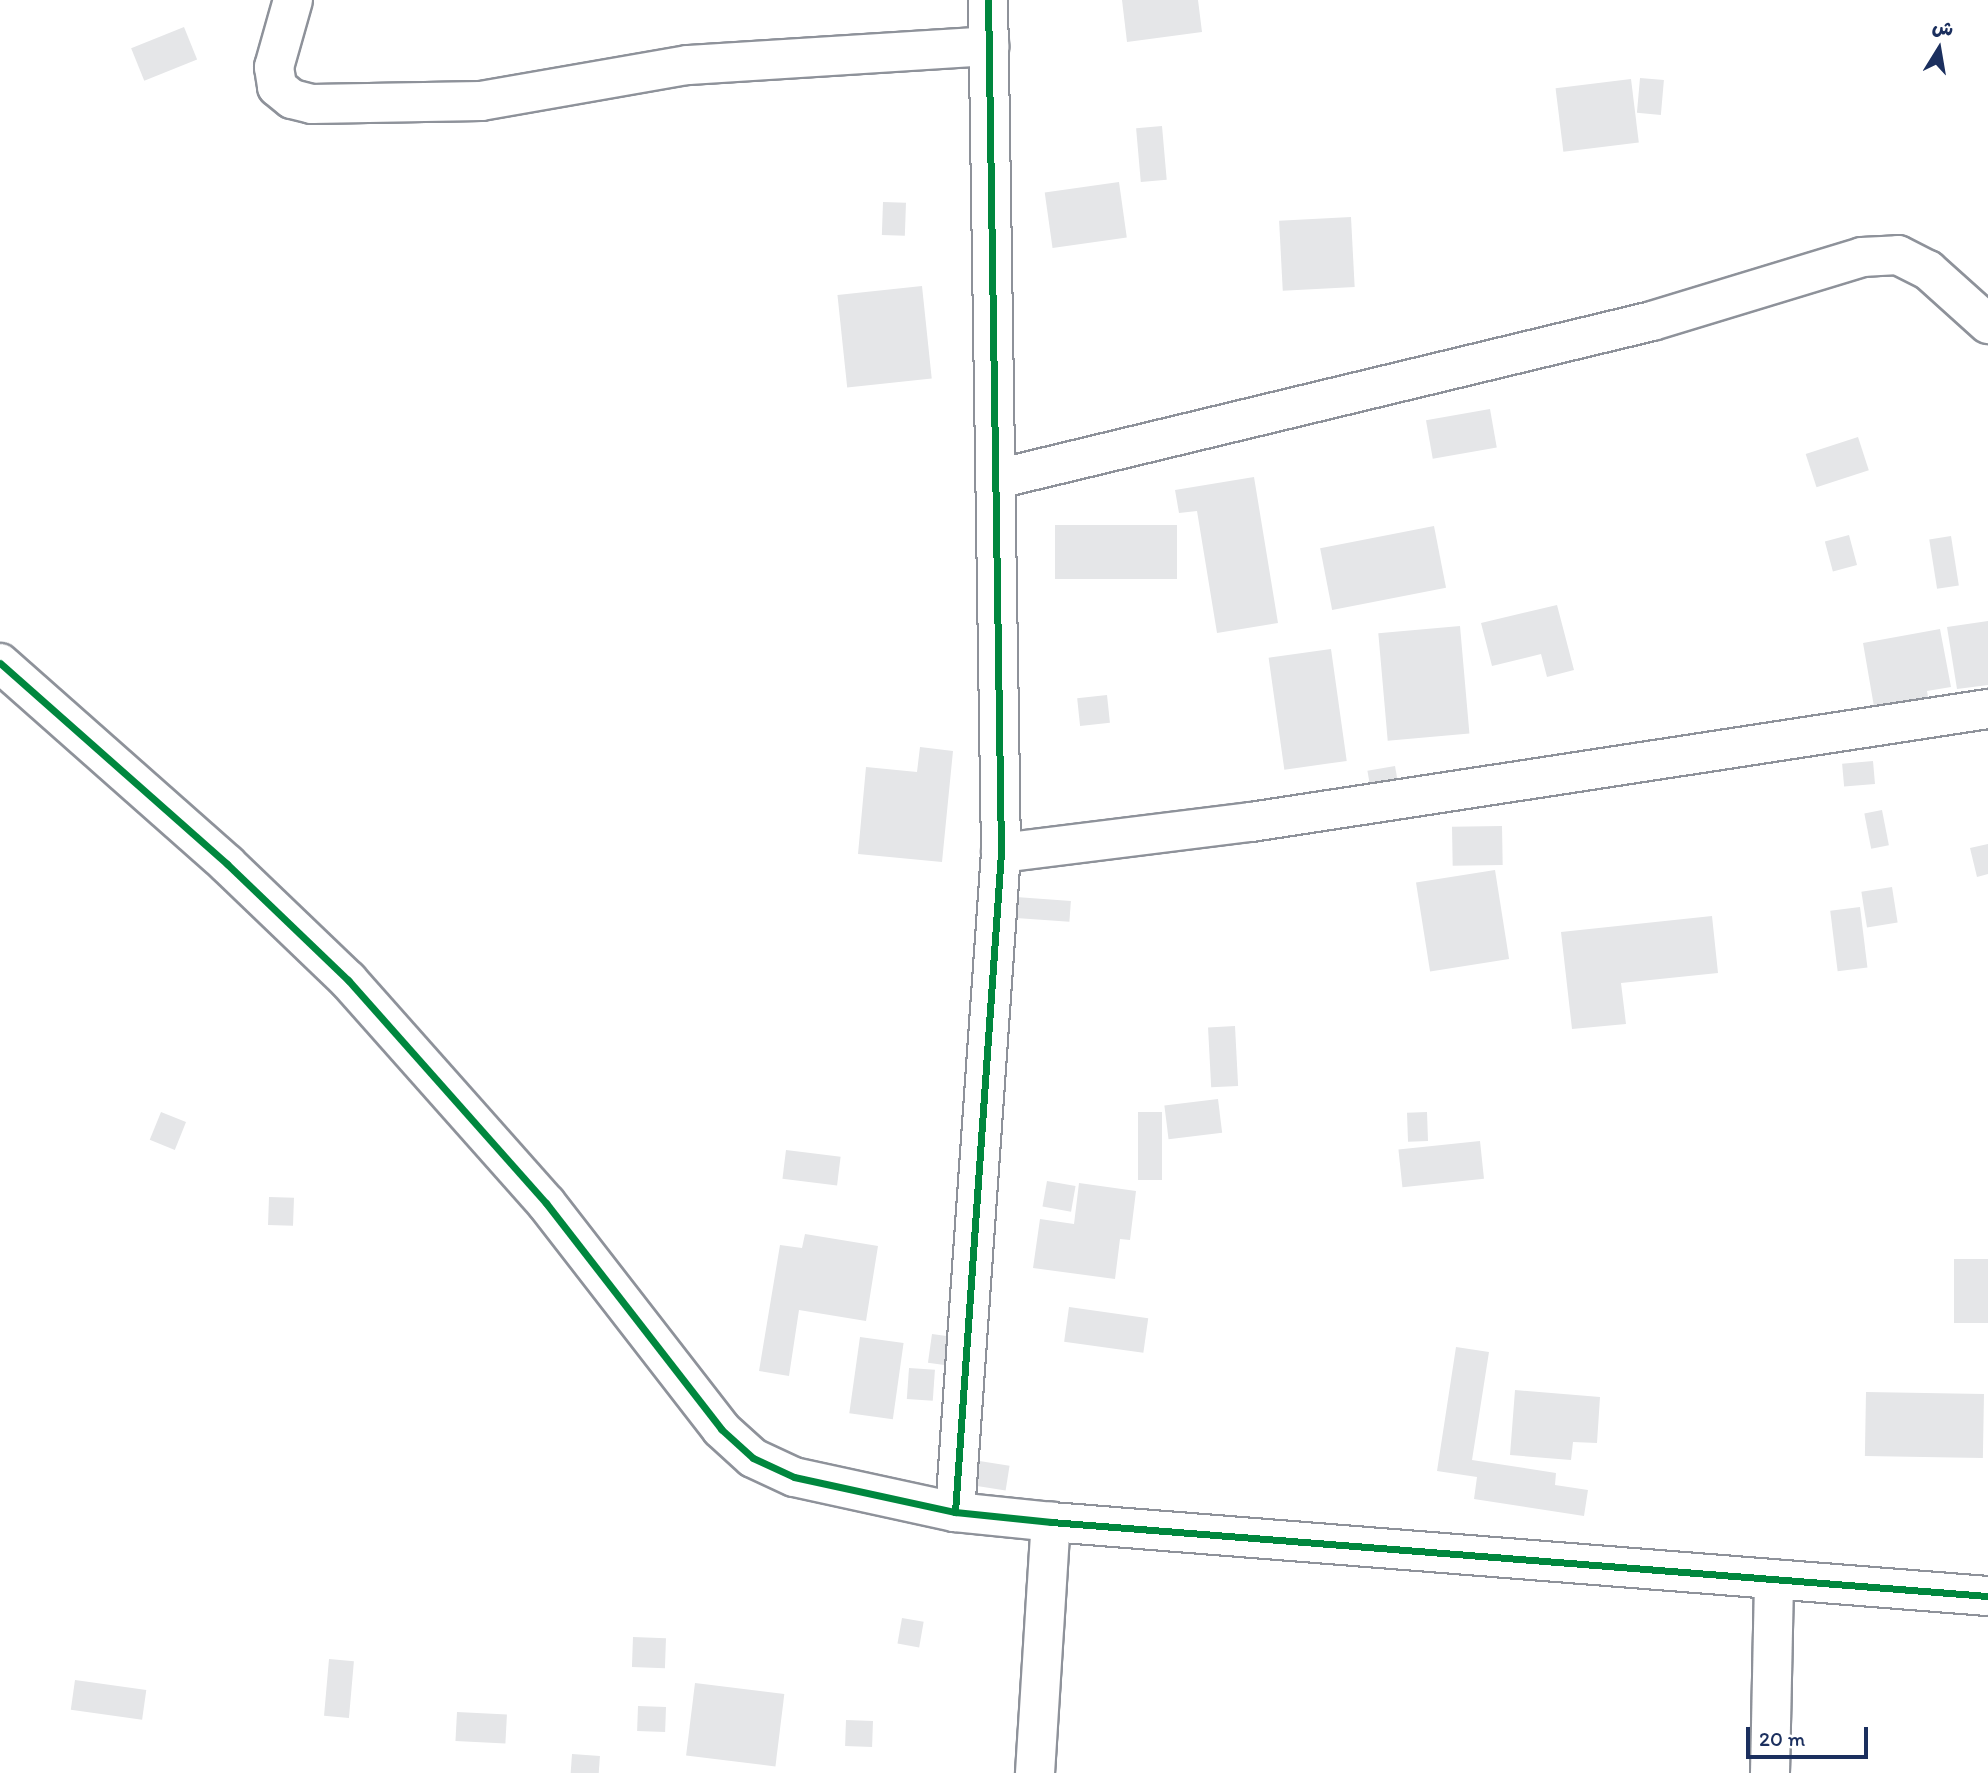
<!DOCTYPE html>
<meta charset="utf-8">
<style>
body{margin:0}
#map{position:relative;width:1988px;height:1773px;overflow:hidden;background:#fff;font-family:Itim,"Playpen Sans Arabic",sans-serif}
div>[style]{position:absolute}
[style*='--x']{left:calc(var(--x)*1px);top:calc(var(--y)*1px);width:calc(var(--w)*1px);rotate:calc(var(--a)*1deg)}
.building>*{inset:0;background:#e5e6e8;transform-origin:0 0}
.roads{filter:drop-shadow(2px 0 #8e929a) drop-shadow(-2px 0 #8e929a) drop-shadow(0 2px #8e929a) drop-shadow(0 -2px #8e929a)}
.minor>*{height:38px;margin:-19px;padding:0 19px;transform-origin:19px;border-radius:19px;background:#fff}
.cycleway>*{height:7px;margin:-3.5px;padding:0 3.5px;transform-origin:3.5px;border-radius:3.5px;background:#00873e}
span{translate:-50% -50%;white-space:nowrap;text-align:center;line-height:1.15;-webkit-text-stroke:5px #fff;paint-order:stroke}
.north{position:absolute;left:1904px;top:14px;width:70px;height:70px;-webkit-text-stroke:5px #fff;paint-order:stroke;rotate:11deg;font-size:19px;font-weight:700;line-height:28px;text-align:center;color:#1b2f5e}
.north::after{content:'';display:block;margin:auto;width:24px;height:32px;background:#1b2f5e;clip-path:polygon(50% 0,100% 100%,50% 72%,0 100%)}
.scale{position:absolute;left:1746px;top:1727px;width:122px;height:32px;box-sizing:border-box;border:4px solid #1b2f5e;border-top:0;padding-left:9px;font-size:21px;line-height:24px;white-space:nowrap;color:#1b2f5e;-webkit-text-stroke:5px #fff;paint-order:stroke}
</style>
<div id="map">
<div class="building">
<div style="clip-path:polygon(1122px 0,1198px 0,1202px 32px,1127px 42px)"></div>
<div style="left:184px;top:27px;width:35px;height:57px;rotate:68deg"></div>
<div style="left:1640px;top:78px;width:24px;height:35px;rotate:5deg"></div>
<div style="left:1631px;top:79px;width:64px;height:76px;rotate:83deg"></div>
<div style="left:1162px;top:126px;width:54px;height:26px;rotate:85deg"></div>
<div style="left:1119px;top:182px;width:56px;height:75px;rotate:82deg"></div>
<div style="left:883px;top:202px;width:23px;height:33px;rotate:2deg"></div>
<div style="left:1351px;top:217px;width:70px;height:72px;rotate:87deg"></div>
<div style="left:922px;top:286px;width:93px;height:85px;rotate:84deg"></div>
<div style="left:1490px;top:409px;width:39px;height:65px;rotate:80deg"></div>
<div style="left:1858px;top:437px;width:35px;height:55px;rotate:72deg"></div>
<div style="clip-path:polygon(1254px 477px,1278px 623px,1217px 633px,1197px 511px,1179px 513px,1175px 490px)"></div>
<div style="left:1055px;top:525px;width:122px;height:54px"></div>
<div style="left:1434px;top:526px;width:63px;height:116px;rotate:79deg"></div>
<div style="left:1849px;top:535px;width:31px;height:25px;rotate:75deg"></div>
<div style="left:1951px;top:536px;width:50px;height:22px;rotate:81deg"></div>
<div style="clip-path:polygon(1557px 605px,1574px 670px,1547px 677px,1541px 654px,1492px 666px,1481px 623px)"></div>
<div style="clip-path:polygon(1988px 621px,1988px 685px,1957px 689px,1947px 627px)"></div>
<div style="left:1460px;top:626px;width:108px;height:82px;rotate:85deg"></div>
<div style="clip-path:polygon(1940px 629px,1951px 687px,1927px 691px,1931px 714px,1877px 724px,1863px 643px)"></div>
<div style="left:1331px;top:649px;width:113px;height:63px;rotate:82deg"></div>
<div style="left:1107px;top:695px;width:28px;height:30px;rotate:84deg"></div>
<div style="clip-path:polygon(920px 747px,953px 751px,942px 862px,858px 854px,866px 767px,917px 772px)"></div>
<div style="left:1873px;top:761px;width:23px;height:31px;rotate:85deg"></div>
<div style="left:1395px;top:766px;width:28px;height:28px;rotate:80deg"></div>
<div style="left:1882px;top:810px;width:36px;height:18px;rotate:79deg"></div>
<div style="left:1502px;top:826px;width:39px;height:50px;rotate:89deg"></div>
<div style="clip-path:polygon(1988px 844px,1988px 874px,1977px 877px,1970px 848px)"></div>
<div style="left:1495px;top:870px;width:90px;height:80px;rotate:81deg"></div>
<div style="left:1892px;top:887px;width:36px;height:31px;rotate:81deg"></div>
<div style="left:1015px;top:897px;width:56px;height:21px;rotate:4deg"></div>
<div style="left:1860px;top:907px;width:61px;height:30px;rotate:83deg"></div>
<div style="clip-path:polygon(1712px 916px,1718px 973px,1621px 983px,1626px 1024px,1572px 1029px,1561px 932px)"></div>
<div style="left:1235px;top:1026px;width:60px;height:27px;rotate:87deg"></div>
<div style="left:1218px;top:1099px;width:34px;height:54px;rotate:83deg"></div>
<div style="left:161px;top:1112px;width:27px;height:30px;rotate:22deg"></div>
<div style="left:1138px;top:1112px;width:24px;height:68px"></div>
<div style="left:1427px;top:1112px;width:29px;height:20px;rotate:88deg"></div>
<div style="left:1480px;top:1141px;width:38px;height:82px;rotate:84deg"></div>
<div style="left:786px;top:1150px;width:55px;height:29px;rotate:7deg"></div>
<div style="left:1047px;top:1181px;width:29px;height:26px;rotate:10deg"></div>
<div style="clip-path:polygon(1079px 1183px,1136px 1191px,1130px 1240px,1120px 1239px,1115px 1279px,1033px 1268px,1040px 1219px,1074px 1224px)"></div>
<div style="left:269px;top:1197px;width:25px;height:28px;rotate:2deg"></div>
<div style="clip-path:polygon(805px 1234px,878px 1246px,866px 1321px,799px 1310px,789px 1376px,759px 1371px,780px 1245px,802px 1248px)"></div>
<div style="left:1954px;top:1259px;width:34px;height:64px"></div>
<div style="left:1069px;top:1307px;width:80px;height:35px;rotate:8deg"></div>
<div style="left:932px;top:1334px;width:22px;height:29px;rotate:8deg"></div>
<div style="left:860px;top:1337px;width:44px;height:77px;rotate:8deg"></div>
<div style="clip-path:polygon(1456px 1347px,1489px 1352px,1472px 1460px,1556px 1473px,1555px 1485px,1588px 1490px,1584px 1516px,1474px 1499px,1477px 1477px,1437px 1471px)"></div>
<div style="left:909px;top:1368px;width:26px;height:31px;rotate:4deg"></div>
<div style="clip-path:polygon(1515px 1390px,1600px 1397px,1597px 1443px,1573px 1442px,1571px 1460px,1510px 1455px)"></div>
<div style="left:1866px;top:1392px;width:118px;height:64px;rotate:1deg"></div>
<div style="left:973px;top:1460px;width:37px;height:25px;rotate:9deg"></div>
<div style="left:902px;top:1618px;width:22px;height:26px;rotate:10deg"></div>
<div style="left:633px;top:1637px;width:33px;height:30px;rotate:2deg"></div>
<div style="left:329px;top:1659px;width:25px;height:57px;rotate:5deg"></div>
<div style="left:75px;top:1680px;width:72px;height:30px;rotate:8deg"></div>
<div style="left:695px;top:1683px;width:90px;height:73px;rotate:7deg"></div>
<div style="left:638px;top:1706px;width:28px;height:25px;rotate:2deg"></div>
<div style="left:457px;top:1712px;width:50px;height:29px;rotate:3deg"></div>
<div style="left:846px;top:1720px;width:27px;height:26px;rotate:2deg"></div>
<div style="left:572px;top:1754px;width:28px;height:19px;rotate:4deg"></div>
</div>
<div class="roads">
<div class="minor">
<div style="--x:293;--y:0;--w:70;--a:105.8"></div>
<div style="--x:274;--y:67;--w:20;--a:81"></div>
<div style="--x:277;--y:87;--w:19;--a:39"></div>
<div style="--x:292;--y:99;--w:21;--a:14"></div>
<div style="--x:312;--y:104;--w:169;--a:-1"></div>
<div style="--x:481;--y:101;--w:210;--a:-9.9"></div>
<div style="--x:688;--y:65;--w:302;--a:-3.6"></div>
<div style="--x:997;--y:479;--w:674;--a:-13.56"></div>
<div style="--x:1652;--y:321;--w:220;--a:-16.9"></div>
<div style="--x:1862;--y:257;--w:36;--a:-3"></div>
<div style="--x:1898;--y:255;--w:34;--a:27"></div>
<div style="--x:1928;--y:270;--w:81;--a:42"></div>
<div style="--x:0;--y:663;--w:303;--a:41.5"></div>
<div style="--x:227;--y:864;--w:168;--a:43.8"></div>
<div style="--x:348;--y:980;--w:298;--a:48.4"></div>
<div style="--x:546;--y:1203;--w:286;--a:52.2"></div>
<div style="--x:721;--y:1429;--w:43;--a:42.2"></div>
<div style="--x:753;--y:1458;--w:45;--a:24.9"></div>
<div style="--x:794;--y:1477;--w:165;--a:12.3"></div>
<div style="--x:955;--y:1512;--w:97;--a:5.9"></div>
<div style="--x:1051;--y:1522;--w:940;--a:4.52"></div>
<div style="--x:1001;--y:853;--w:252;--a:-7.1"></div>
<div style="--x:1251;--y:822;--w:746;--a:-8.72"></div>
<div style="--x:955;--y:1512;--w:661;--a:-86.01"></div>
<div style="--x:1001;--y:853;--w:853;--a:-90.87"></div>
<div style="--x:1035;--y:1773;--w:252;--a:-86.4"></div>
<div style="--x:1770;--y:1773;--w:194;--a:-88.8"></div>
</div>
</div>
<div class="cycleway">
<div style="--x:0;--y:663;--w:303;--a:41.5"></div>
<div style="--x:227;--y:864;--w:168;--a:43.8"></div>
<div style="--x:348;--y:980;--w:298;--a:48.4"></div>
<div style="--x:546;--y:1203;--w:286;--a:52.2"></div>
<div style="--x:721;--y:1429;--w:43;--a:42.2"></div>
<div style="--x:753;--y:1458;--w:45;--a:24.9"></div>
<div style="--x:794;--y:1477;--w:165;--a:12.3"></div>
<div style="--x:955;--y:1512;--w:97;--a:5.9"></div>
<div style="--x:1051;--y:1522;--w:940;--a:4.52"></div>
<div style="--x:955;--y:1512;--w:661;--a:-86.01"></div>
<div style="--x:1001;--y:853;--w:853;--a:-90.87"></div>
</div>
<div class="north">ش</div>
<div class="scale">20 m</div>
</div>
